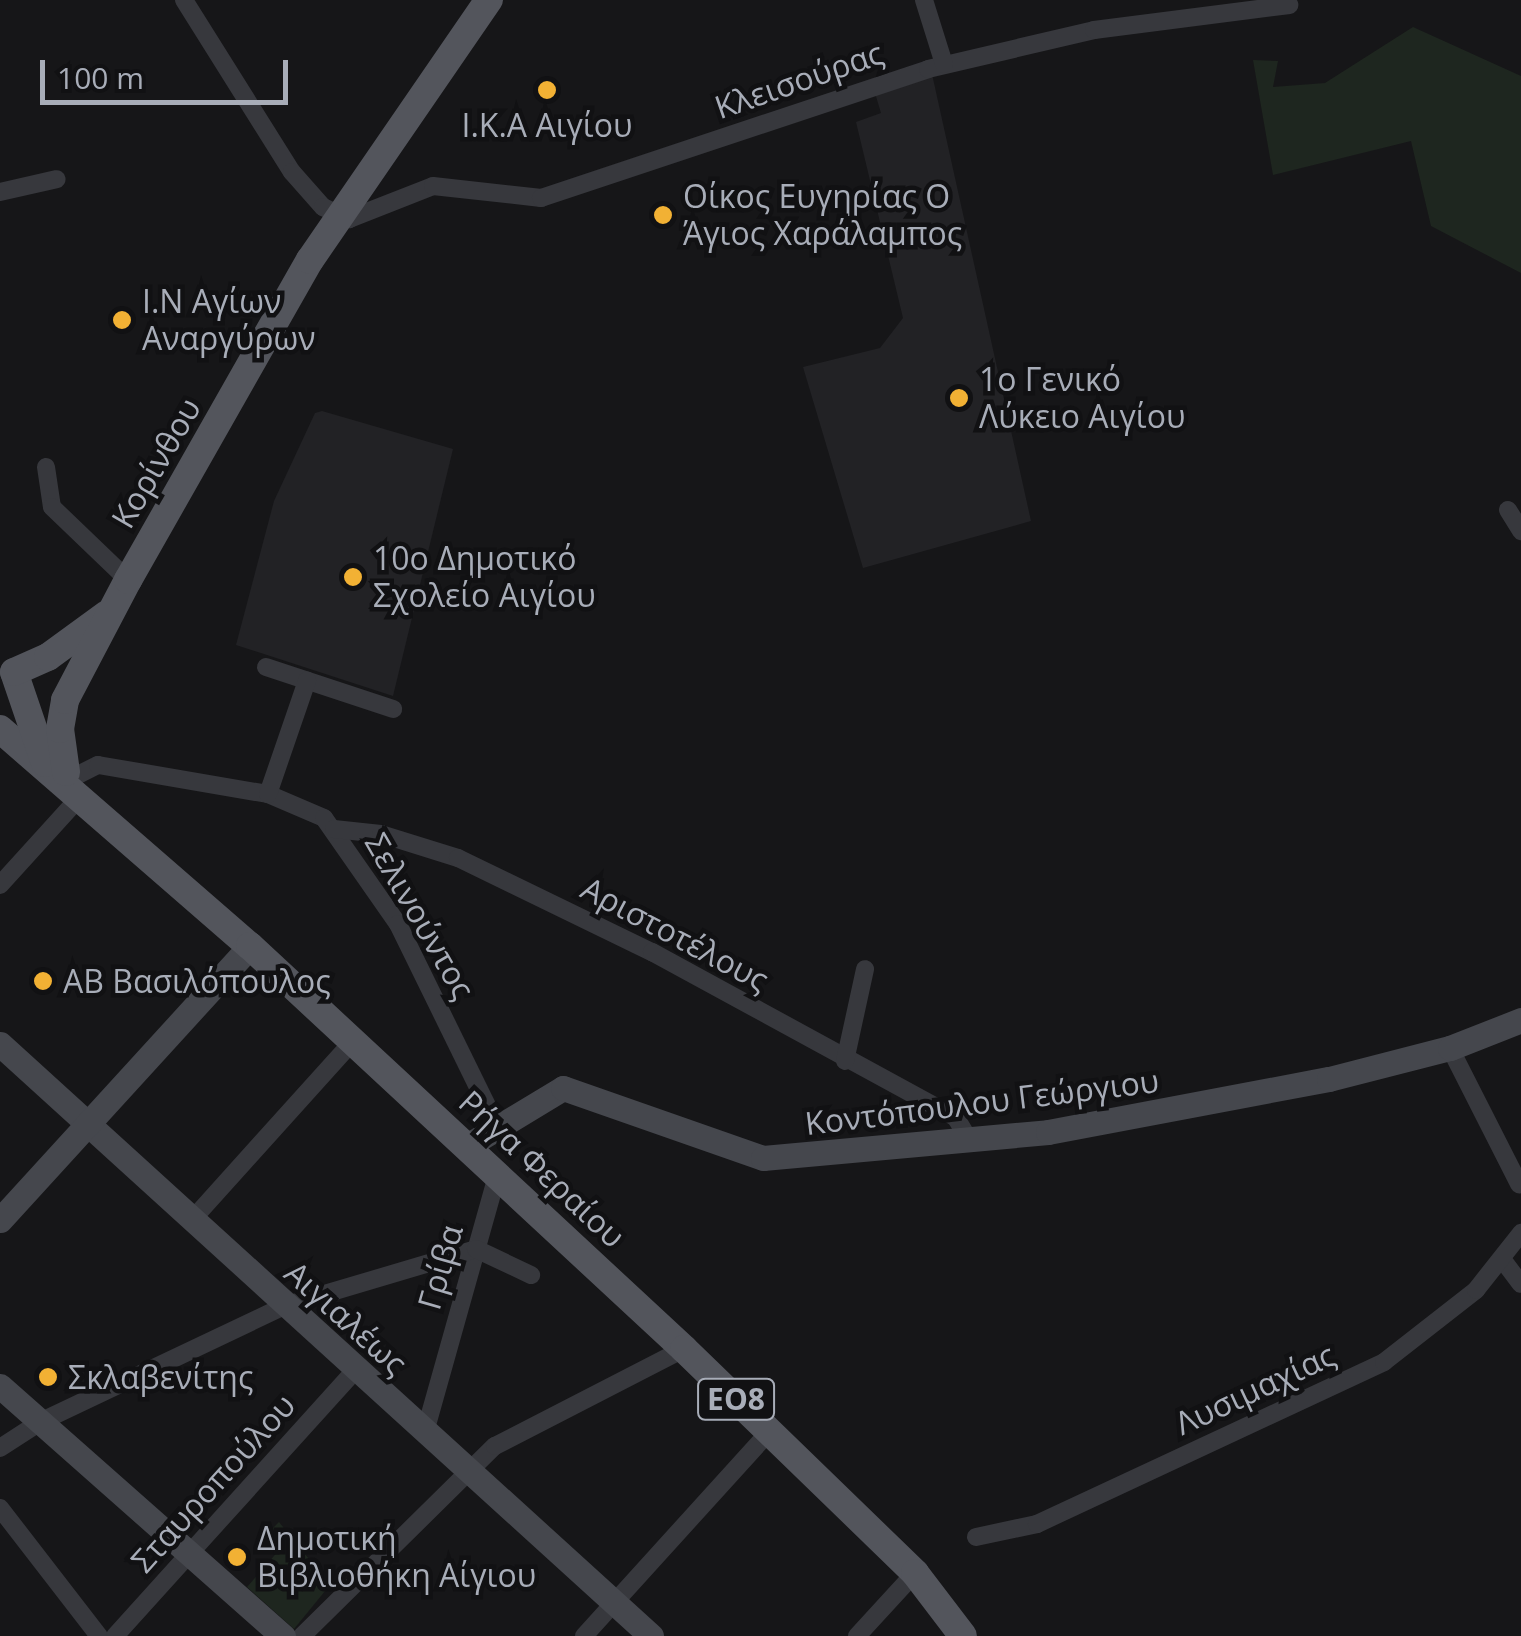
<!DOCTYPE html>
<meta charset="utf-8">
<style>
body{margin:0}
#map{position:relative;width:1521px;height:1636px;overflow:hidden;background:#161618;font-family:"Open Sans",sans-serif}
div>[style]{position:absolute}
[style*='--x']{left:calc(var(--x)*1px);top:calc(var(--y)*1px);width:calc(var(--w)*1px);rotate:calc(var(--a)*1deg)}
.built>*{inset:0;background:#222225}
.green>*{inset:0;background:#1e261f}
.street>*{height:18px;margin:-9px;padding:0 9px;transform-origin:9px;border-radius:9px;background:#37383d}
.secondary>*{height:25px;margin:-12.5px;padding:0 12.5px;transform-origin:12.5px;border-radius:12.5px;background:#45474d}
.primary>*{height:28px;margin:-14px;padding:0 14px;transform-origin:14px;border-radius:14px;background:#53555c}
.dots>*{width:28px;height:28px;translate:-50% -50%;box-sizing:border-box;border:5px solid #111113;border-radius:50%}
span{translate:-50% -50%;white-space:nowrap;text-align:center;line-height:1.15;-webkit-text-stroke:9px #111113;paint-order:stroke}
.shield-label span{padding:2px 8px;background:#111113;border:2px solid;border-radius:8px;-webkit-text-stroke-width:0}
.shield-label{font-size:30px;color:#a8adb8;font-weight:700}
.street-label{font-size:32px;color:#a8adb8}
.poi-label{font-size:32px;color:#a8adb8}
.left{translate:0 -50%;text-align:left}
.scale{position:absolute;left:40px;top:60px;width:248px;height:45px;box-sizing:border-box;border:5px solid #a8adb8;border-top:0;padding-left:12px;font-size:30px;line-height:35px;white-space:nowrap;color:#a8adb8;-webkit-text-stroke:8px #111113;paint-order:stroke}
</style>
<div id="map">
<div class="built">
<div style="clip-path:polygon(932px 74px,1031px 521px,863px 568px,803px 367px,880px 348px,903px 318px,856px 122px,881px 113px,875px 93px)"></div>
<div style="clip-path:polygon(322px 411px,453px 449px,393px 696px,236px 645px,274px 501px,315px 413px)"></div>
</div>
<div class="green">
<div style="clip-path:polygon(1413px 27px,1521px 76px,1521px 273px,1431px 226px,1411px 141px,1273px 175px,1253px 60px,1278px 61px,1273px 87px,1325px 83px)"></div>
<div style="clip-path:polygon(279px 1522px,330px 1585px,294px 1629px,247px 1587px,280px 1549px,266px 1535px)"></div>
</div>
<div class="street">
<div style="--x:184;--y:0;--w:203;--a:57.9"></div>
<div style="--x:292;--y:172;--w:47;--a:48.5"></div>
<div style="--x:323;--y:207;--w:29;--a:25"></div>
<div style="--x:349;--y:219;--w:90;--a:-21.4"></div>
<div style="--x:433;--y:186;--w:109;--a:6.3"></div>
<div style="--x:541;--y:198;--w:408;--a:-18.4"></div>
<div style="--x:928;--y:69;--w:171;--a:-13.2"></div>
<div style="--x:1094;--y:30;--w:197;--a:-7.3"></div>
<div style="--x:924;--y:0;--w:67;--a:72.6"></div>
<div style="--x:0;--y:192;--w:58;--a:-12.8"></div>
<div style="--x:46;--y:467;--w:40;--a:81.5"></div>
<div style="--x:52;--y:507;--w:105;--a:43.8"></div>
<div style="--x:1508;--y:510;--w:25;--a:58"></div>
<div style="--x:266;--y:667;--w:134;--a:18.3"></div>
<div style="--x:70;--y:779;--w:31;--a:-27"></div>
<div style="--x:98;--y:765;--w:172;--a:9.7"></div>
<div style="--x:268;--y:794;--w:61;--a:23.2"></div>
<div style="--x:324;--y:818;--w:129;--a:55.1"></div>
<div style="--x:398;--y:924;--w:225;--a:63.9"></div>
<div style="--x:268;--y:794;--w:120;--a:-71"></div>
<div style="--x:334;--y:829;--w:47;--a:6.1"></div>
<div style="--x:381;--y:834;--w:81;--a:17.3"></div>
<div style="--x:458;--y:858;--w:216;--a:25.9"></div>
<div style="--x:652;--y:952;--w:346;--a:28.6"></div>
<div style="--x:956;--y:1118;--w:21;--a:59"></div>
<div style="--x:0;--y:885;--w:118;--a:-47.8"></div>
<div style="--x:1450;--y:1048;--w:153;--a:63.1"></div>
<div style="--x:845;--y:1061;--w:94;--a:-77.7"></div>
<div style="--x:191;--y:1221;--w:242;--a:-48"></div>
<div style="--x:1502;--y:1259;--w:31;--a:53"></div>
<div style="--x:425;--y:1432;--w:267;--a:-74.3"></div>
<div style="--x:0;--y:1448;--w:48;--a:-33"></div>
<div style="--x:40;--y:1422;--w:270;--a:-25.4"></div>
<div style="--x:284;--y:1306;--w:200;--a:-16.5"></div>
<div style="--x:476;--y:1249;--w:61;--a:25.3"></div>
<div style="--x:0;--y:1508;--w:162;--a:52.3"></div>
<div style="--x:976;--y:1537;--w:62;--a:-12"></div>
<div style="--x:1037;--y:1524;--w:383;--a:-25"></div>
<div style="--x:1384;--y:1362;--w:117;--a:-38"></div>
<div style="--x:1476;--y:1290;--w:73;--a:-51.7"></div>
<div style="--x:115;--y:1636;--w:358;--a:-47.9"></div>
<div style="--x:302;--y:1636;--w:271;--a:-44.6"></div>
<div style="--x:495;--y:1446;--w:212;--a:-27.2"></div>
<div style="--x:584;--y:1636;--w:275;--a:-47.8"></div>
<div style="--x:857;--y:1636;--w:86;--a:-47.4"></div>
</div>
<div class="secondary">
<div style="--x:0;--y:1044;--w:880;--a:42.28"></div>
<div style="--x:467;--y:1146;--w:112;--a:-31.1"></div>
<div style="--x:563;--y:1088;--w:212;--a:19.3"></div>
<div style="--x:763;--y:1158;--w:286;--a:-5.2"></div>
<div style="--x:1048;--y:1132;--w:286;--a:-10.7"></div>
<div style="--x:1329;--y:1079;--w:125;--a:-14.4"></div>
<div style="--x:1450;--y:1048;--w:76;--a:-21.5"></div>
<div style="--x:0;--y:1220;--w:371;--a:-47.6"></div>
<div style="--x:0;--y:1386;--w:378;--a:41.5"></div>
</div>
<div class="primary">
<div style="--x:0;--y:729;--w:331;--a:41"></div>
<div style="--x:250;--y:946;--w:592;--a:42.88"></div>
<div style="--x:684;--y:1349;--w:322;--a:44.1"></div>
<div style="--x:915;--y:1573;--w:79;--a:52.7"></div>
<div style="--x:45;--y:763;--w:96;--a:-108.8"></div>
<div style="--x:14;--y:672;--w:37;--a:-24"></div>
<div style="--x:48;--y:657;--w:73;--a:-36.1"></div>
<div style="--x:66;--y:772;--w:43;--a:-97.9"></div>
<div style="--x:60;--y:729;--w:29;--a:-80"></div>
<div style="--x:65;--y:700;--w:136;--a:-62.3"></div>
<div style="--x:128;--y:580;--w:368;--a:-60.4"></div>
<div style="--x:310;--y:260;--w:316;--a:-55.5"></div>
</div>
<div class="dots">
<div style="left:547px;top:90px;background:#f2b134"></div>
<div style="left:663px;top:215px;background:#f2b134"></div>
<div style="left:122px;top:320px;background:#f2b134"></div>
<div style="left:959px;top:398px;background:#f2b134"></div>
<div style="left:353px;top:577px;background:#f2b134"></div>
<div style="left:43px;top:981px;background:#f2b134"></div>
<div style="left:48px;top:1377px;background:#f2b134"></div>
<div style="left:237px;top:1557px;background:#f2b134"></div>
</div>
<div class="shield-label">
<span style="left:736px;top:1399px">ΕΟ8</span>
</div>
<div class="street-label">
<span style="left:799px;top:80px;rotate:-19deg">Κλεισούρας</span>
<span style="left:156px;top:463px;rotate:-60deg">Κορίνθου</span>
<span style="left:420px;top:916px;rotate:60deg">Σελινούντος</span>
<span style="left:675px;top:934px;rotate:28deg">Αριστοτέλους</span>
<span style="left:982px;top:1102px;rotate:-7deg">Κοντόπουλου Γεώργιου</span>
<span style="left:542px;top:1169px;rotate:43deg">Ρήγα Φεραίου</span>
<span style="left:440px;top:1267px;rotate:-74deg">Γρίβα</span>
<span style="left:346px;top:1318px;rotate:42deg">Αιγιαλέως</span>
<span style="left:1255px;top:1389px;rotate:-25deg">Λυσιμαχίας</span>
<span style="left:213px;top:1483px;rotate:-48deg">Σταυροπούλου</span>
</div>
<div class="poi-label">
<span style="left:547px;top:125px">Ι.Κ.Α Αιγίου</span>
<span class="left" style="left:683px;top:215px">Οίκος Ευγηρίας Ο<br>Άγιος Χαράλαμπος</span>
<span class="left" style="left:142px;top:320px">Ι.Ν Αγίων<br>Αναργύρων</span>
<span class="left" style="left:979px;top:398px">1o Γενικό<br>Λύκειο Αιγίου</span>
<span class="left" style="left:373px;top:577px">10o Δημοτικό<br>Σχολείο Αιγίου</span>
<span class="left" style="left:63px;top:981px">ΑΒ Βασιλόπουλος</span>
<span class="left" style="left:68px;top:1377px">Σκλαβενίτης</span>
<span class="left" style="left:257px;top:1557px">Δημοτική<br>Βιβλιοθήκη Αίγιου</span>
</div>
<div class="scale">100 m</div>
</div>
